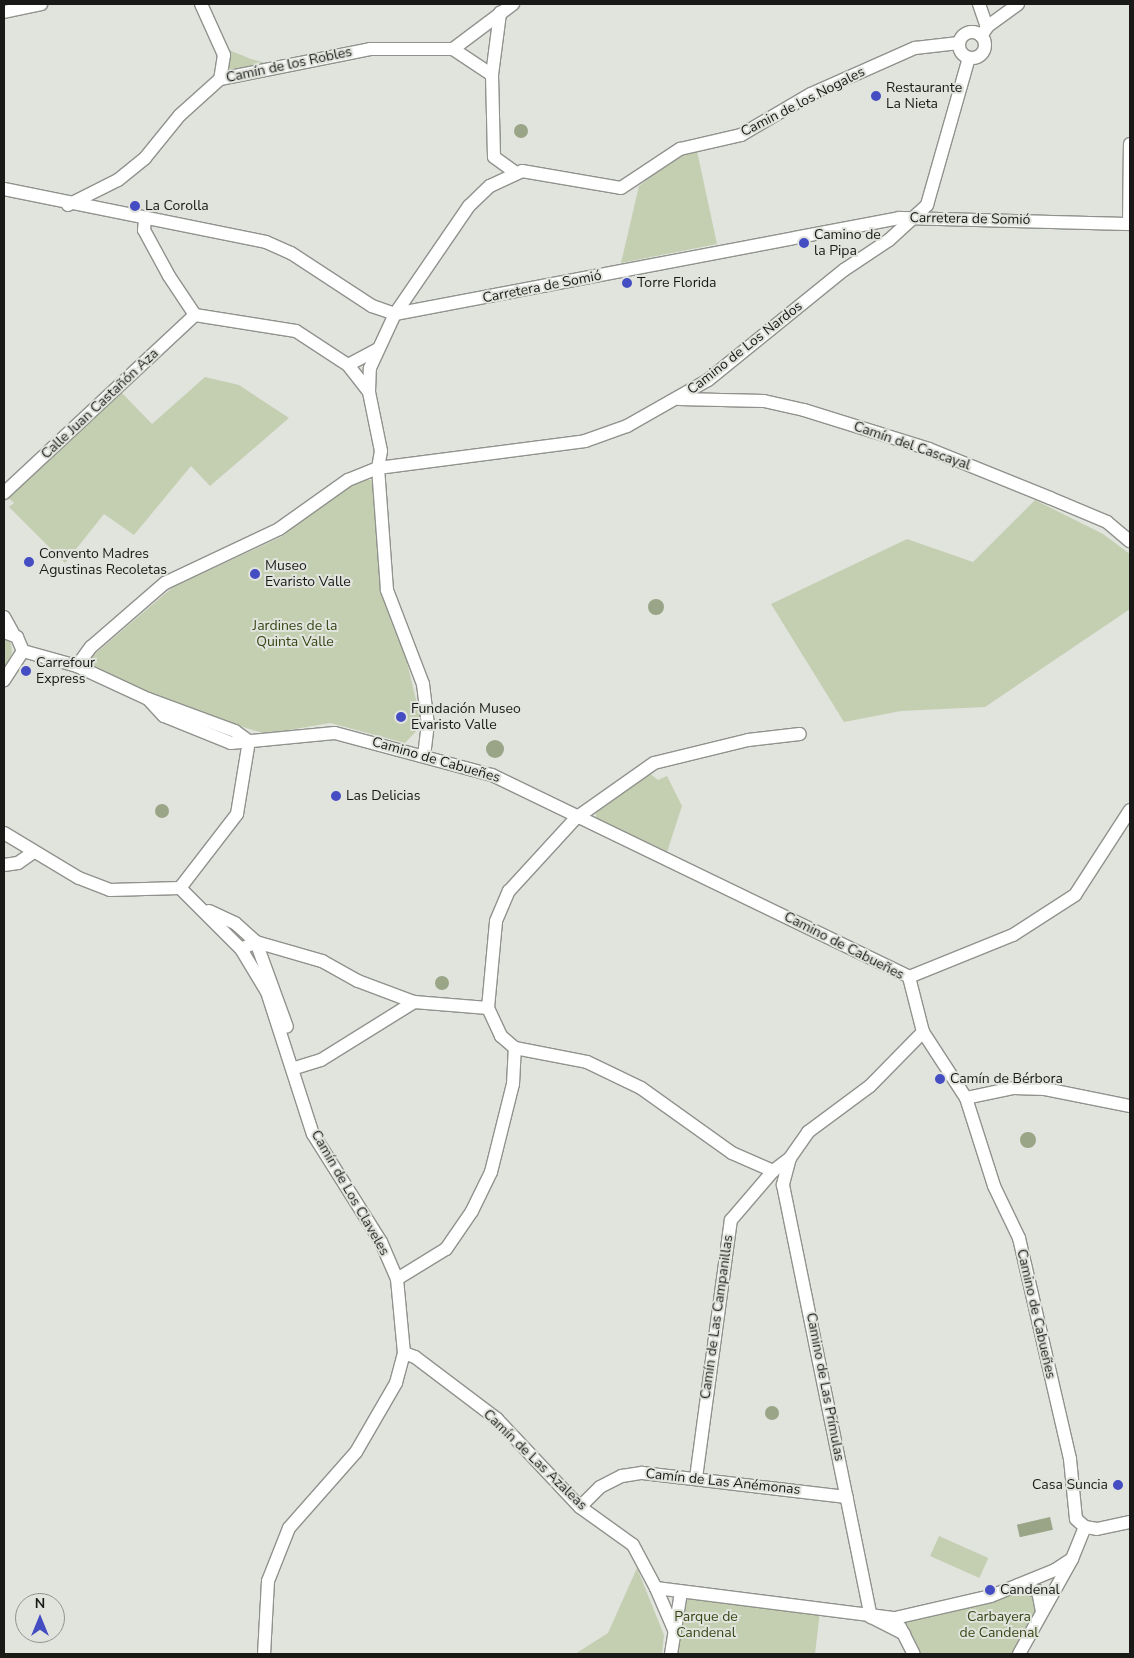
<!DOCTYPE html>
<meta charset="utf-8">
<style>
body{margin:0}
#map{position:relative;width:1134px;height:1658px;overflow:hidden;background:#e1e3dd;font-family:"Nunito Sans",sans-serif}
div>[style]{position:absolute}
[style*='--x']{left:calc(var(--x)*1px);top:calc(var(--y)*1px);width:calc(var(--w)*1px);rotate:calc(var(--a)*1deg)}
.green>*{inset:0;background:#c4cfb2;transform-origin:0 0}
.water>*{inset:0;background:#99a586;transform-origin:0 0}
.round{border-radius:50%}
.roads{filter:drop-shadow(1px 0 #90928d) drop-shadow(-1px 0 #90928d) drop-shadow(0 1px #90928d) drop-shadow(0 -1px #90928d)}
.minor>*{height:12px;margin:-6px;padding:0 6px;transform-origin:6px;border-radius:6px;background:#fff}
.minor>.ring{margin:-6px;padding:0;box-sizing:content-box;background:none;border:12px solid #fff;border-radius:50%}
.dots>*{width:14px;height:14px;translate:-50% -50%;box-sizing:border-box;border:2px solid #e1e3dd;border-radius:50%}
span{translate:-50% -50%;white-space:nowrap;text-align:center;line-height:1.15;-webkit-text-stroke:4px #e1e3dd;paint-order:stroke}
.street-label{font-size:14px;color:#191a18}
.poi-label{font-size:14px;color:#191a18}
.left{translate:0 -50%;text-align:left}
.right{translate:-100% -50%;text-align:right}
.park-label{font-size:14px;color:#384715}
.frame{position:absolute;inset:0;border:5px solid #191a18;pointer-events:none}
.north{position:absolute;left:15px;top:1593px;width:50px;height:50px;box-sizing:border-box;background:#e1e3dd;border:1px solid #91938e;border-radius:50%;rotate:0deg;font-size:14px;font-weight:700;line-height:20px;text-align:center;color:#191a18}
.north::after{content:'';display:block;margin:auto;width:18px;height:22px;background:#454dc2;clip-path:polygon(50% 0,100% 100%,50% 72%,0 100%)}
</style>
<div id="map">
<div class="green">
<div style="clip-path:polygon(229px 50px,251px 59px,269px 64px,226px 75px)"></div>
<div style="clip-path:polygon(697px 151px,717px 244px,621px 263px,639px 186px,678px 155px)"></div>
<div style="clip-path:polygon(205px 377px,239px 385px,289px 418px,210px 486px,191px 466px,134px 535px,104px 514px,65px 563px,9px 507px,14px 503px,7px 497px,120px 391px,152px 424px)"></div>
<div style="clip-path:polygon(363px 479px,375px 481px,380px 585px,401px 637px,422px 725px,405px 743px,330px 723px,266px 734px,195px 712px,90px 666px,90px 658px,173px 587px,283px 536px,314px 506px)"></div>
<div style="clip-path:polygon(1035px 500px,1103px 534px,1130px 554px,1130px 609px,985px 707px,901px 711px,844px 722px,771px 604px,907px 539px,973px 562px)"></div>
<div style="clip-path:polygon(4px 639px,11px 643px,12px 653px,4px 670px)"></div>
<div style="clip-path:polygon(648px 772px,658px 780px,667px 776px,682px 806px,667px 852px,596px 819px,596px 811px)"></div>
<div style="left:939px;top:1536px;width:54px;height:22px;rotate:24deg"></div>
<div style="clip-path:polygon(637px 1568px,664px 1635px,662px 1654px,575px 1654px,608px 1633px)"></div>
<div style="clip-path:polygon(1018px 1585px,1041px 1598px,1019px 1654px,914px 1654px,904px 1625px,907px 1619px)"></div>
<div style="clip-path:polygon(681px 1592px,820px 1611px,815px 1654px,671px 1654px)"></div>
</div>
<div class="water">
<div class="round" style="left:514px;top:124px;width:14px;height:14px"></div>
<div class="round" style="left:648px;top:599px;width:16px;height:16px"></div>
<div class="round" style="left:486px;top:740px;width:18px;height:18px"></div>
<div class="round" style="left:155px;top:804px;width:14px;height:14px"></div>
<div class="round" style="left:435px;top:976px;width:14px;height:14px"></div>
<div class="round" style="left:1020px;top:1132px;width:16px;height:16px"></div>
<div class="round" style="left:765px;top:1406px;width:14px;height:14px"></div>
<div style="left:1050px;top:1517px;width:13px;height:34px;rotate:77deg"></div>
</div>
<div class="roads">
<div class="minor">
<div style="--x:201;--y:4;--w:56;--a:65.7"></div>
<div style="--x:224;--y:55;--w:24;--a:99"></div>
<div style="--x:979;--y:4;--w:24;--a:71"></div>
<div style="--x:4;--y:12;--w:38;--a:-12"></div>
<div class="ring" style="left:959px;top:32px;width:14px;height:14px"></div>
<div style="--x:981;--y:36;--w:12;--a:-55"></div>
<div style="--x:988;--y:26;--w:37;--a:-36"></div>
<div style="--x:453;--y:49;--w:47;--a:33.7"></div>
<div style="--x:492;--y:75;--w:82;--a:88.6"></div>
<div style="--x:494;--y:157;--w:27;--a:36"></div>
<div style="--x:492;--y:75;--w:63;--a:-82.6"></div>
<div style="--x:4;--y:189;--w:267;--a:11.4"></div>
<div style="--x:266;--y:242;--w:27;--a:24"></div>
<div style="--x:291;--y:253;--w:97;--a:33.2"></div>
<div style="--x:372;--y:306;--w:24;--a:19"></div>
<div style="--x:395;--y:314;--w:513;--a:-10.78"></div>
<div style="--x:899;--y:218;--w:231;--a:1.5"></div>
<div style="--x:68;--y:205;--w:56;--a:-26.6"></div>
<div style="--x:118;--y:180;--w:35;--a:-39"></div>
<div style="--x:145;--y:158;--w:55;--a:-50.9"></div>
<div style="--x:180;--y:115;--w:54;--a:-42"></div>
<div style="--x:220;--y:79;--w:153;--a:-11.3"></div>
<div style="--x:370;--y:49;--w:83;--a:0"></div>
<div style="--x:453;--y:49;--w:75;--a:-36.9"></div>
<div style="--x:145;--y:220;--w:10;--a:96"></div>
<div style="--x:144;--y:230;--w:52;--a:61.5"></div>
<div style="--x:169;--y:276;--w:47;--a:56.3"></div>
<div style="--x:195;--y:315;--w:102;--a:9"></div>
<div style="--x:296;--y:331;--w:62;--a:33.2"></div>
<div style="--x:348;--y:365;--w:34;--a:52"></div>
<div style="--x:1129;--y:224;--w:80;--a:-89.3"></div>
<div style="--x:348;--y:365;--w:34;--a:-28"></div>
<div style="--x:679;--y:399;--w:85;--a:1.3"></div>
<div style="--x:764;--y:401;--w:41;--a:12.7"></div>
<div style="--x:804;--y:410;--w:131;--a:17.3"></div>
<div style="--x:929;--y:449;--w:131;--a:22"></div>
<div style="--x:1050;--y:498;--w:62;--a:22.8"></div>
<div style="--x:1107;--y:522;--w:30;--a:40"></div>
<div style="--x:4;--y:493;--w:261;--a:-43"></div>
<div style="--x:4;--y:617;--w:18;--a:61"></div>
<div style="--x:4;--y:632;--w:14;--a:21"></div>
<div style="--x:17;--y:637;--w:15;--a:67"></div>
<div style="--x:23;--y:651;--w:35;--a:123"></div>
<div style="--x:23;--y:651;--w:56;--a:15.5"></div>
<div style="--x:77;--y:666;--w:78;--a:24.9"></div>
<div style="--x:148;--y:699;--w:93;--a:20.2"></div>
<div style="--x:235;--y:731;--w:17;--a:36"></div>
<div style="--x:77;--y:666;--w:24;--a:-54"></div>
<div style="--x:91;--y:647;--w:98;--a:-40.9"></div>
<div style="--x:165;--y:583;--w:126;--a:-25.3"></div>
<div style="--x:279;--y:529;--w:85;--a:-35.4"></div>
<div style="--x:348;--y:480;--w:32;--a:-22"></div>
<div style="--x:378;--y:468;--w:209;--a:-7.4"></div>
<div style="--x:585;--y:441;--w:45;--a:-19.7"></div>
<div style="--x:627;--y:426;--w:93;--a:-29.6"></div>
<div style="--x:708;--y:380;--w:175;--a:-39"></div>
<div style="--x:844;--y:270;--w:54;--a:-33.7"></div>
<div style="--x:889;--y:240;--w:52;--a:-42.6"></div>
<div style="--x:927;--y:205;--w:153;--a:-74.1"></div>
<div style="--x:148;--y:699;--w:23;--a:47"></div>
<div style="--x:164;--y:716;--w:72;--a:21.9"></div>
<div style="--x:231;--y:743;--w:104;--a:-5.5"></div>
<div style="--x:335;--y:733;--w:163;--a:15"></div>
<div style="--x:492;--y:775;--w:463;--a:25.8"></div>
<div style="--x:909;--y:977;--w:57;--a:75.7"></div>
<div style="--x:923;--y:1032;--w:79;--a:56.9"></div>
<div style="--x:966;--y:1098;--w:92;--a:72.3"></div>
<div style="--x:994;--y:1186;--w:58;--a:64.3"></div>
<div style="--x:1019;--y:1238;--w:227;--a:77"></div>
<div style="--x:1070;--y:1459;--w:60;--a:84.3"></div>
<div style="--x:1076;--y:1519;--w:12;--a:42"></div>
<div style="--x:1085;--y:1527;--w:12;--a:9"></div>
<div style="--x:1097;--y:1529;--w:34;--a:-12"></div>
<div style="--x:424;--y:756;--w:31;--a:-83"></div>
<div style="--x:428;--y:725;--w:41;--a:-97"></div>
<div style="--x:423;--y:684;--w:101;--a:-111"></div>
<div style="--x:387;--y:590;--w:122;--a:-94.2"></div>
<div style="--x:378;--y:468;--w:17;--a:-80"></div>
<div style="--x:381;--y:451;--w:60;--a:-101.5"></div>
<div style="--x:369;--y:392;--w:24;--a:-88"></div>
<div style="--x:370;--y:368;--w:60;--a:-65.2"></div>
<div style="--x:395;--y:314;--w:131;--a:-55.6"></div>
<div style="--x:469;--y:206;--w:29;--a:-44"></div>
<div style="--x:490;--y:186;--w:35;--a:-25"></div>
<div style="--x:522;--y:171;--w:100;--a:9.7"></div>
<div style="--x:621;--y:188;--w:71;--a:-33.5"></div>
<div style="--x:680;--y:149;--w:63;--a:-12.9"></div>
<div style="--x:741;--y:135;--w:81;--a:-30.4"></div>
<div style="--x:811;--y:94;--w:114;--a:-23.9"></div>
<div style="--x:915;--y:48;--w:44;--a:-6.5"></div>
<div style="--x:4;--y:833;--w:87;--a:31"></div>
<div style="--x:79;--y:878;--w:33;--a:21"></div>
<div style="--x:110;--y:890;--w:70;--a:-1.6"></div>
<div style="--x:180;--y:888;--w:86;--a:45"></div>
<div style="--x:241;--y:949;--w:50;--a:58.8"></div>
<div style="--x:267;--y:992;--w:149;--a:72.1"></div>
<div style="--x:313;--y:1134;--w:128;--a:57.8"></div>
<div style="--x:381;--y:1242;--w:40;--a:66.6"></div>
<div style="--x:397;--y:1279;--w:74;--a:84.6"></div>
<div style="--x:404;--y:1353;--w:31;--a:105"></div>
<div style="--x:396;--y:1383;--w:80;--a:120.1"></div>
<div style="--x:356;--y:1452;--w:101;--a:131.4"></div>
<div style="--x:289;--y:1528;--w:57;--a:111.6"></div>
<div style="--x:268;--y:1581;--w:73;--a:93.1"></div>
<div style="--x:4;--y:865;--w:14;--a:-8"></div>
<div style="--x:18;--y:863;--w:19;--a:-35"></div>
<div style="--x:180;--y:888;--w:93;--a:-52.4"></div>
<div style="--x:237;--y:814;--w:74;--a:-80.7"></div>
<div style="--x:209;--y:911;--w:29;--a:25"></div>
<div style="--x:235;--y:923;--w:28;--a:42"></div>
<div style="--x:256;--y:942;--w:90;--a:70"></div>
<div style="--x:241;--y:949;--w:17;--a:-25"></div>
<div style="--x:256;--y:942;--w:69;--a:16.1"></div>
<div style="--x:322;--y:961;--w:41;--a:29.1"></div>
<div style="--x:358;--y:981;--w:60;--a:20.6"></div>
<div style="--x:414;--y:1002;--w:74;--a:4.6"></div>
<div style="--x:488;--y:1008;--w:31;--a:65"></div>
<div style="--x:501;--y:1036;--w:18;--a:41"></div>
<div style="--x:515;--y:1048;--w:73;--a:11"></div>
<div style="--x:587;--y:1062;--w:60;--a:25.7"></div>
<div style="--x:641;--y:1088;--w:112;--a:35.5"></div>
<div style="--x:732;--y:1153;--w:45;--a:23.7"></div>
<div style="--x:773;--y:1171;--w:21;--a:-37"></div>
<div style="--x:790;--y:1158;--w:32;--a:-55"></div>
<div style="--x:808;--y:1132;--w:77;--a:-36.6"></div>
<div style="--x:870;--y:1086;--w:76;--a:-45.5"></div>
<div style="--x:909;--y:977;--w:112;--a:-22"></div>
<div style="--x:1013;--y:935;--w:74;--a:-32.8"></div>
<div style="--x:1075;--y:895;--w:101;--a:-57.1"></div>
<div style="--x:488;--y:1008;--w:87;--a:-84.7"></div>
<div style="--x:496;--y:921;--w:33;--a:-67"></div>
<div style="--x:509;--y:891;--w:99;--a:-47.5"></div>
<div style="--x:576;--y:818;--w:95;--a:-35.2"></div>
<div style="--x:654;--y:763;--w:97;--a:-13.7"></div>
<div style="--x:748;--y:740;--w:52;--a:-6.6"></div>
<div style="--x:295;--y:1068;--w:27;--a:-17"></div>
<div style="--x:321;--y:1060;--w:110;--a:-31.9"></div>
<div style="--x:966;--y:1098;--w:49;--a:-11.8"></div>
<div style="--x:1014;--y:1088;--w:31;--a:2"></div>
<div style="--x:1045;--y:1089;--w:87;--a:11.3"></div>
<div style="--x:790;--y:1158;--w:28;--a:105"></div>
<div style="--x:783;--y:1185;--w:441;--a:78.5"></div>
<div style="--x:871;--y:1617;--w:37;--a:27"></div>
<div style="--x:397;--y:1279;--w:57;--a:-31.5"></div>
<div style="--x:446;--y:1249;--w:46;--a:-55.6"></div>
<div style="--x:472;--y:1211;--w:43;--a:-64"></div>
<div style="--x:491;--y:1172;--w:91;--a:-76"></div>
<div style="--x:513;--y:1084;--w:36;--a:-87"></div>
<div style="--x:404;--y:1353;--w:12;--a:20"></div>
<div style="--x:415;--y:1357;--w:103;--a:37.1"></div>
<div style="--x:497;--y:1419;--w:121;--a:46.7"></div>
<div style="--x:580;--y:1507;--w:65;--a:35.6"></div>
<div style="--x:633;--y:1545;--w:49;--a:61.9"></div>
<div style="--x:656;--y:1588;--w:241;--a:7.2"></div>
<div style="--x:895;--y:1618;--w:98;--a:-12.9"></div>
<div style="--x:991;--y:1596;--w:69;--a:-22.1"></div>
<div style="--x:1055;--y:1570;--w:20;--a:-33"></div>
<div style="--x:1072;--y:1559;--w:35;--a:-68"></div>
<div style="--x:696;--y:1478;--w:260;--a:-82.3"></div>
<div style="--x:731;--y:1220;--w:65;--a:-49.4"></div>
<div style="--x:580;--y:1507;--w:28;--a:-45"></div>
<div style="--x:600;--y:1487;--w:25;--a:-27"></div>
<div style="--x:622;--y:1476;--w:20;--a:-9"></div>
<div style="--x:642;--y:1473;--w:206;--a:6.7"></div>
<div style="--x:1018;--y:1585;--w:21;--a:17"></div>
<div style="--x:1038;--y:1591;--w:20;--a:79"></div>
<div style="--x:656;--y:1588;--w:48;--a:66.6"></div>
<div style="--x:900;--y:1627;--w:30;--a:63"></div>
<div style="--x:671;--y:1654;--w:63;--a:-80.8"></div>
<div style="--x:1019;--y:1654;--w:109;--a:-60.8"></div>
</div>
</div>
<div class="dots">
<div style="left:876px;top:96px;background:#454dc2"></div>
<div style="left:135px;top:206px;background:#454dc2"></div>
<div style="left:804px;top:243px;background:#454dc2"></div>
<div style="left:627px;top:283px;background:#454dc2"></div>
<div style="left:29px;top:562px;background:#454dc2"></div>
<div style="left:255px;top:574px;background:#454dc2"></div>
<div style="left:26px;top:671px;background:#454dc2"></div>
<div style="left:401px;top:717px;background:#454dc2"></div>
<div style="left:336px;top:796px;background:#454dc2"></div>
<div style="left:940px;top:1079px;background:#454dc2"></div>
<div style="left:1118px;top:1485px;background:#454dc2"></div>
<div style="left:990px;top:1590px;background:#454dc2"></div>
</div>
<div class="street-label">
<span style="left:289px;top:65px;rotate:-12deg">Camín de los Robles</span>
<span style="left:803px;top:102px;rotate:-27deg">Camin de los Nogales</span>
<span style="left:970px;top:219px;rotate:1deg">Carretera de Somió</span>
<span style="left:542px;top:287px;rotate:-11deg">Carretera de Somió</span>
<span style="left:745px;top:348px;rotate:-38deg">Camino de Los Nardos</span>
<span style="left:100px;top:404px;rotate:-43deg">Calle Juan Castañón Aza</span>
<span style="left:912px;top:446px;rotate:19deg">Camín del Cascayal</span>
<span style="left:436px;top:760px;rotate:16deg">Camino de Cabueñes</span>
<span style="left:844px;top:946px;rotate:27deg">Camino de Cabueñes</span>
<span style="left:350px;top:1193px;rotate:60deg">Camín de Los Claveles</span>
<span style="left:1036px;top:1314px;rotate:77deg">Camino de Cabueñes</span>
<span style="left:717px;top:1317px;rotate:-82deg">Camín de Las Campanillas</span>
<span style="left:825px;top:1387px;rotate:79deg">Camino de Las Prímulas</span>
<span style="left:535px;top:1460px;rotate:44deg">Camín de Las Azaleas</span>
<span style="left:723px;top:1482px;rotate:6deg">Camín de Las Anémonas</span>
</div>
<div class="poi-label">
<span class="left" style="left:886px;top:96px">Restaurante<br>La Nieta</span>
<span class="left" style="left:145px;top:206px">La Corolla</span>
<span class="left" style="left:814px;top:243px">Camino de<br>la Pipa</span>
<span class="left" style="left:637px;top:283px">Torre Florida</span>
<span class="left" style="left:39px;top:562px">Convento Madres<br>Agustinas Recoletas</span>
<span class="left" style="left:265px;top:574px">Museo<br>Evaristo Valle</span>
<span class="left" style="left:36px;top:671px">Carrefour<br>Express</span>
<span class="left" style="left:411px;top:717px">Fundación Museo<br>Evaristo Valle</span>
<span class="left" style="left:346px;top:796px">Las Delicias</span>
<span class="left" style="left:950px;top:1079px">Camín de Bérbora</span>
<span class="right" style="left:1108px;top:1485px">Casa Suncia</span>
<span class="left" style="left:1000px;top:1590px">Candenal</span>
</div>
<div class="park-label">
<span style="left:295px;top:634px">Jardines de la<br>Quinta Valle</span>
<span style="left:706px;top:1625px">Parque de<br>Candenal</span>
<span style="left:999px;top:1625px">Carbayera<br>de Candenal</span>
</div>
<div class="frame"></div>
<div class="north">N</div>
</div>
